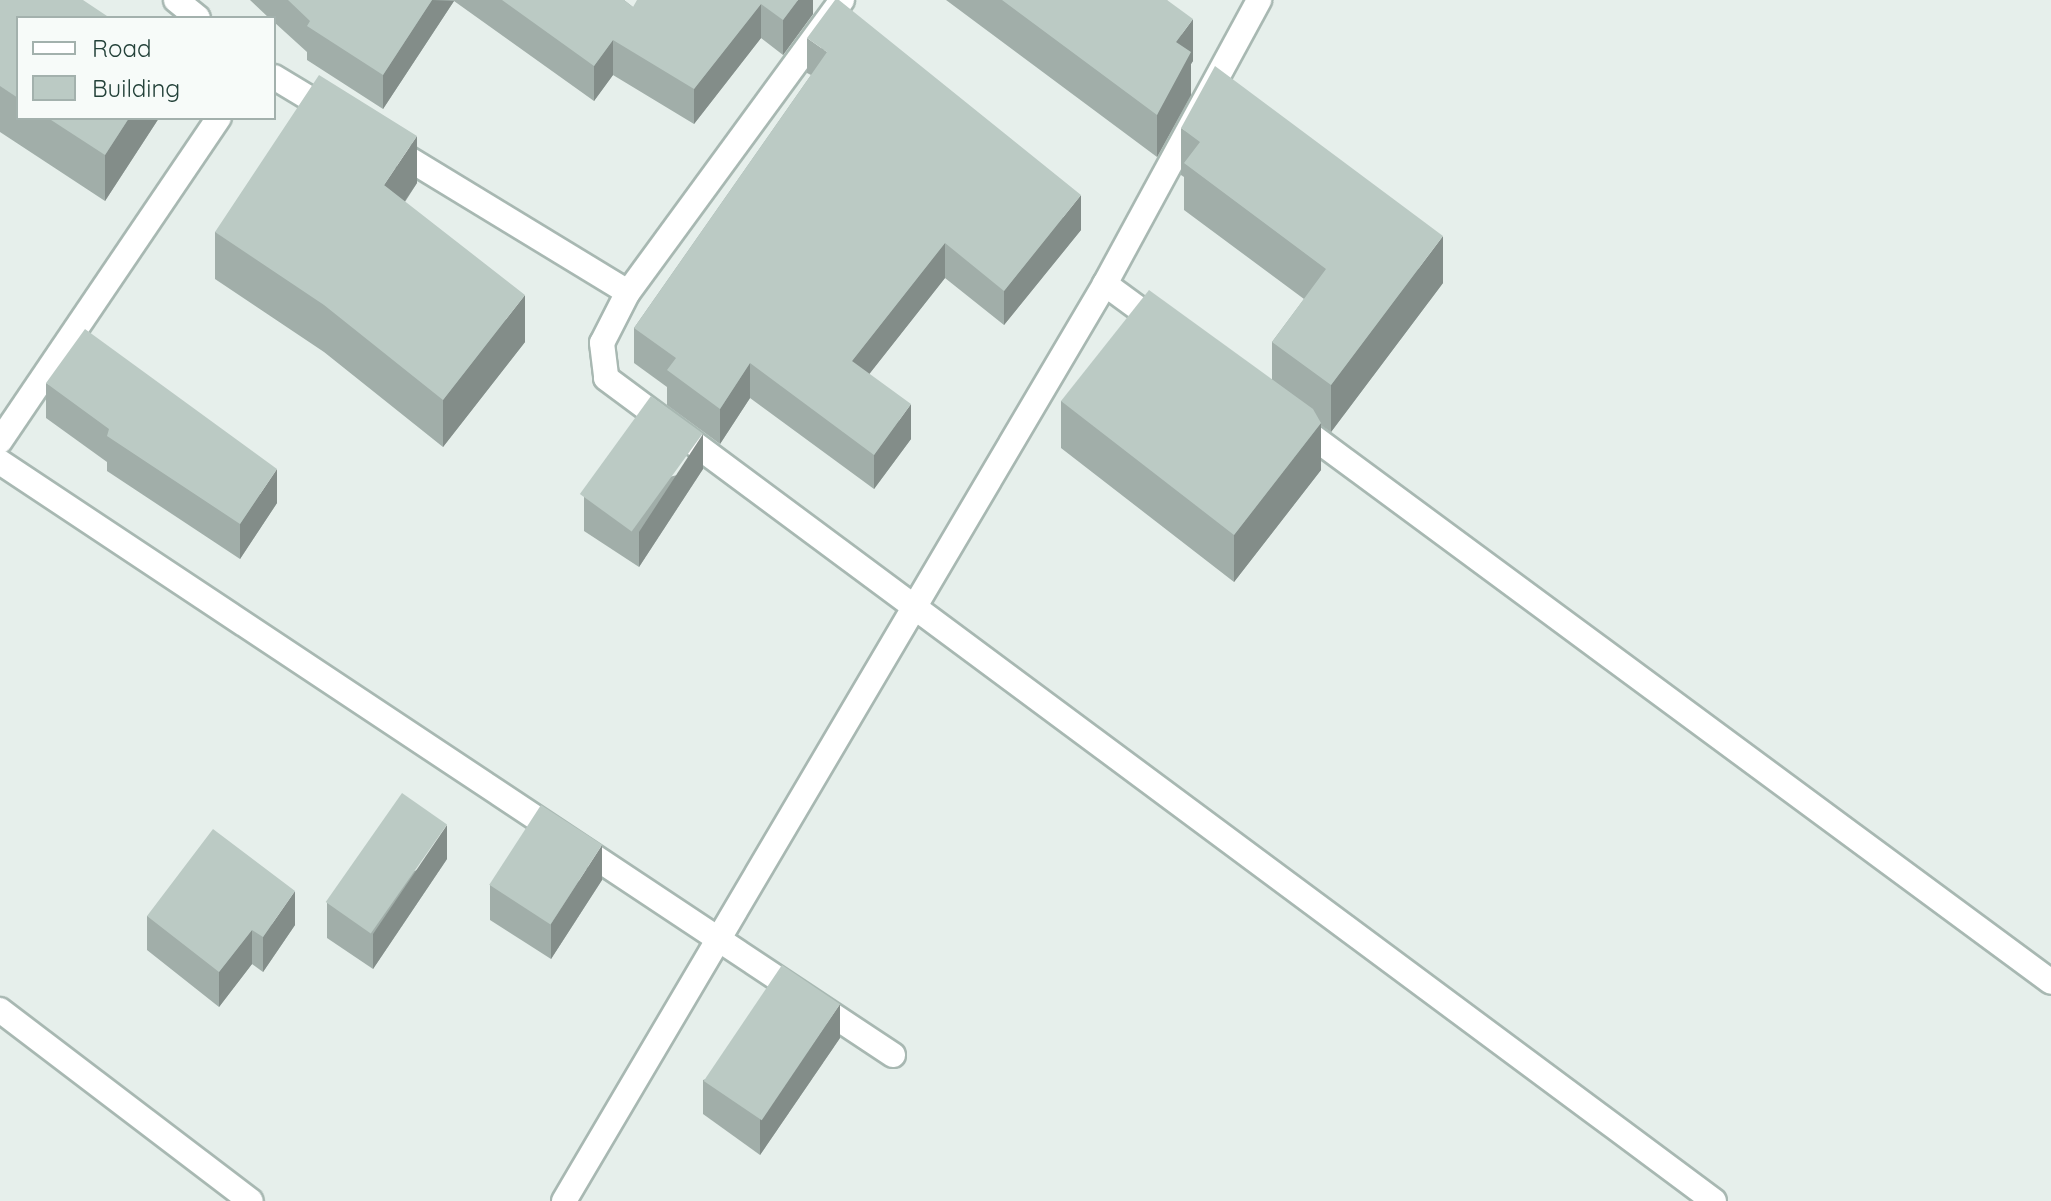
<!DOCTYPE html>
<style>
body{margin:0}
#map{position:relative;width:2051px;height:1201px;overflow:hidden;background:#e6efeb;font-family:Quicksand,sans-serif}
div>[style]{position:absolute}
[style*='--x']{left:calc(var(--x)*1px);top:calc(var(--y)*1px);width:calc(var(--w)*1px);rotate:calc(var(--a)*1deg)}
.roads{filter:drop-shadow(2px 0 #a8b8b2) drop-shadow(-2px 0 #a8b8b2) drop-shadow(0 2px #a8b8b2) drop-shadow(0 -2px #a8b8b2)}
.minor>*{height:24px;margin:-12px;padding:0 12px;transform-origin:12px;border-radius:12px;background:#fff}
.wall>*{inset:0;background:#a1aea9}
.shaded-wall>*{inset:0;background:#838d89}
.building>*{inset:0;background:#bbcac4;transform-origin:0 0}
span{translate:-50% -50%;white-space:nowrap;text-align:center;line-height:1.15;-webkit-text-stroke:8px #f7fbf9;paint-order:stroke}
.legend{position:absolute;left:16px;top:16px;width:260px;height:104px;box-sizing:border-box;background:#f7fbf9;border:2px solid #a3b1ad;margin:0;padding:10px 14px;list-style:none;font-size:24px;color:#24423a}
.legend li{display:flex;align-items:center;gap:16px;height:40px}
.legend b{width:40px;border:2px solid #a3b1ad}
</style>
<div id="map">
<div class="roads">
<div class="minor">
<div style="--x:176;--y:0;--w:28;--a:39"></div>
<div style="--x:842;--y:0;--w:362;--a:126.2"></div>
<div style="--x:628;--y:292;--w:57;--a:117"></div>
<div style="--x:602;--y:343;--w:35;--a:83"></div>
<div style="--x:606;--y:378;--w:1380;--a:36.6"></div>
<div style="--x:274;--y:77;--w:68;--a:31.1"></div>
<div style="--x:391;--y:148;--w:277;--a:31.3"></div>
<div style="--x:1105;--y:284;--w:69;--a:36.2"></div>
<div style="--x:1297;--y:425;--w:937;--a:36.45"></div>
<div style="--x:0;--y:441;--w:390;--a:-55.9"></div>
<div style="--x:0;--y:462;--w:1072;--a:33.59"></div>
<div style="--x:0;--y:1010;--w:315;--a:37.3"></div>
<div style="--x:564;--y:1201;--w:1065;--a:-59.46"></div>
<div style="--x:1105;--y:284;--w:323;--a:-61.5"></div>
</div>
</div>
<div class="wall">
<div style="clip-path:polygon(0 0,18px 18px,18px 118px,159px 118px,105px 201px,0 132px)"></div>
<div style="clip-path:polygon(250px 0,624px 0,633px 7px,813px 0,813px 14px,783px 55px,761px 38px,694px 124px,613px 75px,594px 101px,454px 1px,383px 109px,307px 60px,307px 52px,274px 22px,274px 18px,269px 18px)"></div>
<div style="clip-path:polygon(946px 0,1167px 0,1193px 61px,1191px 64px,1191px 95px,1157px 157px)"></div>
<div style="clip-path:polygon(807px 38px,1081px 230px,1004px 325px,945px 278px,869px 374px,911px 439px,874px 489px,750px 398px,720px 444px,667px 405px,667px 387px,634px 363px,634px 328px,811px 75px,807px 73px)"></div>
<div style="clip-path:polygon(1181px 128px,1443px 283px,1331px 432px,1321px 425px,1321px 470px,1234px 582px,1061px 448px,1061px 401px,1272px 379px,1272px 342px,1304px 299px,1184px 210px,1184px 177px,1181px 175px)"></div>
<div style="clip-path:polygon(417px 183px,405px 202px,525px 342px,443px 447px,324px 352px,215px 279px,215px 232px)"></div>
<div style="clip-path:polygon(46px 383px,277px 503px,240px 559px,107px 471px,107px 462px,46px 418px)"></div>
<div style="clip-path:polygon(703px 469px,639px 567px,584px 531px,584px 497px)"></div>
<div style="clip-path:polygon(447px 859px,373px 969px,327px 938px,327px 903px)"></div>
<div style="clip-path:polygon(602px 880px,551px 959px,490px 920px,490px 885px)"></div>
<div style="clip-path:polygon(147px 916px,295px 925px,263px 972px,252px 964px,219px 1007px,147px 950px)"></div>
<div style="clip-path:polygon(840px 1038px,760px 1155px,703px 1114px,703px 1080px)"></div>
</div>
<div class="shaded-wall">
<div style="clip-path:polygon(432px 0,454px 1px,383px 109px,383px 75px)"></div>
<div style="clip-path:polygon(798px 0,813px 0,813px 14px,783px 55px,783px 20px)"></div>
<div style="clip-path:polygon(761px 4px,761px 38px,694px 124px,694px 89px)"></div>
<div style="clip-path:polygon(1193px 19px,1193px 61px,1191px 64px,1191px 95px,1157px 157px,1157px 115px,1176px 42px)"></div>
<div style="clip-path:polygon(613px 40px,613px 75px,594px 101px,594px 66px)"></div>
<div style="clip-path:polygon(129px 118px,159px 118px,105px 201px,105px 155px)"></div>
<div style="clip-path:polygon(417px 136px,417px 183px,384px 232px,384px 185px)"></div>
<div style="clip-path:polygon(1081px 195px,1081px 230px,1004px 325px,1004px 291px)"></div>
<div style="clip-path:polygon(1443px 236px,1443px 283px,1331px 432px,1331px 385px)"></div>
<div style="clip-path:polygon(945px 243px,945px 278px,852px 396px,852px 361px)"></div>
<div style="clip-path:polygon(525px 295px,525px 342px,443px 447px,443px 400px)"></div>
<div style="clip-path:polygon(750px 363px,750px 398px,720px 444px,720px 409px)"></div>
<div style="clip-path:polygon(911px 404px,911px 439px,874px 489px,874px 455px)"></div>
<div style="clip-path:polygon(1321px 423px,1321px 470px,1234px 582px,1234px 535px)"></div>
<div style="clip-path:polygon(703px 434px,703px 469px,639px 567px,639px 532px)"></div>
<div style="clip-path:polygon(277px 469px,277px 503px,240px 559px,240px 524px)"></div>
<div style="clip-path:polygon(447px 825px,447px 859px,373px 969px,373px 934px)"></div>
<div style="clip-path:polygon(602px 845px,602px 880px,551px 959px,551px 924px)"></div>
<div style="clip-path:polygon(295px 891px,295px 925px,263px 972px,263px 937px)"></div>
<div style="clip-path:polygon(252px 930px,252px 964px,219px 1007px,219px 972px)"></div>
<div style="clip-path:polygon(840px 1004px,840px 1038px,760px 1155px,760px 1120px)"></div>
</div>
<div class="building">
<div style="clip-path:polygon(0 0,83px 0,110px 18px,18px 18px,18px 98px,0 86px)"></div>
<div style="clip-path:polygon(288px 0,432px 0,383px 75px,307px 26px,310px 21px)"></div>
<div style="clip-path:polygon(502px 0,624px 0,633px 7px,637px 0,798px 0,783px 20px,761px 4px,694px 89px,613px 40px,594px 66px)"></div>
<div style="clip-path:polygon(835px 0,839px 0,1081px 195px,1004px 291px,945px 243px,852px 361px,911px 404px,874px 455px,750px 363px,720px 409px,667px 370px,676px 358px,634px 328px,827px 52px,807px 38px)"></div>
<div style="clip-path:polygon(1002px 0,1167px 0,1193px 19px,1176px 42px,1191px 52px,1157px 115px)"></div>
<div style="clip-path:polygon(1215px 66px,1443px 236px,1331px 385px,1272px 342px,1326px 269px,1184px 163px,1200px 142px,1181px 128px)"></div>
<div style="clip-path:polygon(319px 75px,417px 136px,384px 185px,525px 295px,443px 400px,324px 305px,215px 232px)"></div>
<div style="clip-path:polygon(48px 118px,129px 118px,105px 155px)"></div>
<div style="clip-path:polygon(1149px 290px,1313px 409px,1321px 423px,1234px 535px,1061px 401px)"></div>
<div style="clip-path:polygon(85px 329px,277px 469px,240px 524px,107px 436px,109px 429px,46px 383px)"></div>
<div style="left:651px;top:396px;width:64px;height:121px;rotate:36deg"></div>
<div style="left:402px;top:793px;width:55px;height:133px;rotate:35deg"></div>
<div style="left:541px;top:805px;width:73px;height:95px;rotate:33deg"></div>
<div style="clip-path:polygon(213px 829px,295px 891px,263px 937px,252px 930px,219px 972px,147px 916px)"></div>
<div style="left:782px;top:965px;width:70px;height:140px;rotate:34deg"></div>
</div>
<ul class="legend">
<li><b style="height:10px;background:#fff"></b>Road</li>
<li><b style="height:22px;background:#bbcac4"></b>Building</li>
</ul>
</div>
